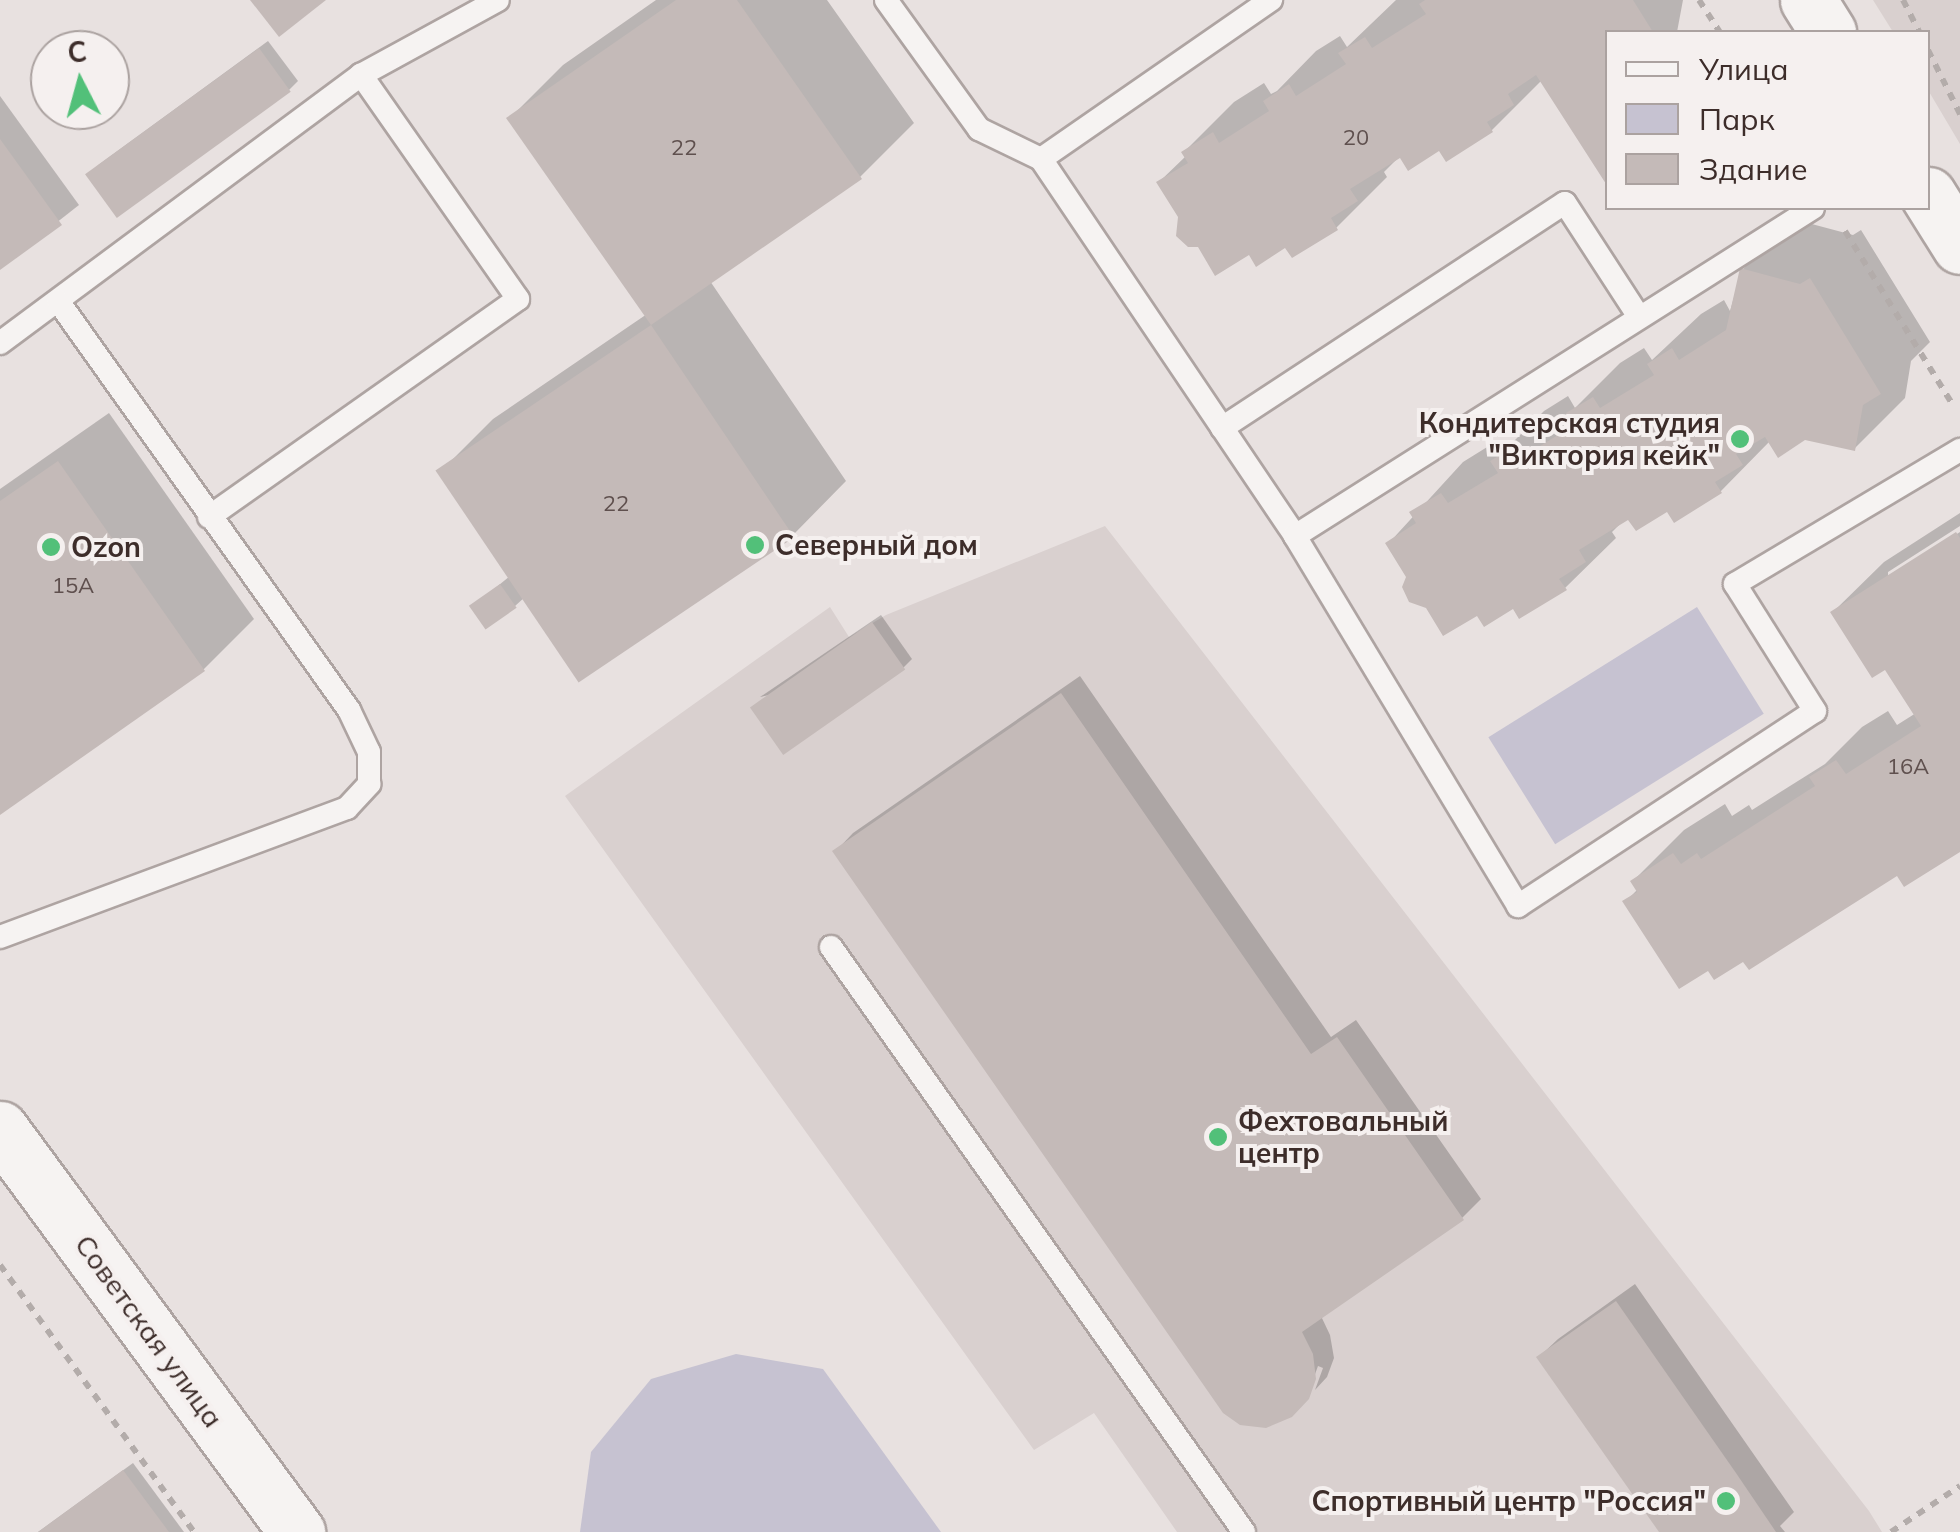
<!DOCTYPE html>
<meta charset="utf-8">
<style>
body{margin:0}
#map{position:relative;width:1960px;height:1532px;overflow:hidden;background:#e8e1e0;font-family:Mulish,sans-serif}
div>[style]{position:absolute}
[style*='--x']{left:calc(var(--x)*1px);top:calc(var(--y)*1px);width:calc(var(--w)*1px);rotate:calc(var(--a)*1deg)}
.built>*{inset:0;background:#d9d0cf}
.green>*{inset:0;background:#c6c2d1;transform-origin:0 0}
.shadow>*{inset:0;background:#0003}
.building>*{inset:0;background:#c4bab8;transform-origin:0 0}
.path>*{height:6px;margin-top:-3px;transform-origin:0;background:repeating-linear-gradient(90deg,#b3acaa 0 8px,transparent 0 16px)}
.roads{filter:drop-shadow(2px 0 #aea4a2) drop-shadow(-2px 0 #aea4a2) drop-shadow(0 2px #aea4a2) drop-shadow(0 -2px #aea4a2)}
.service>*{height:22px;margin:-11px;padding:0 11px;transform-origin:11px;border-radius:11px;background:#f6f3f2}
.tertiary>*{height:55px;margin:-27.5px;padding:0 27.5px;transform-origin:27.5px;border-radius:27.5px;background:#f6f3f2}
.dots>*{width:28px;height:28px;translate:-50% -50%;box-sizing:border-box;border:5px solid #f5f0ef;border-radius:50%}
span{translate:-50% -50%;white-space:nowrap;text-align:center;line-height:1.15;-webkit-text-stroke:8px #f5f0ef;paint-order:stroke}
.number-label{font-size:22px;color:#5f504e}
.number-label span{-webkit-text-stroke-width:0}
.poi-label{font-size:28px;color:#3d2d2a;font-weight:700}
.right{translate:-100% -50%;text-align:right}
.left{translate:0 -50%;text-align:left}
.street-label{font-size:28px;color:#3d2d2a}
.legend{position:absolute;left:1605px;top:30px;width:325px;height:180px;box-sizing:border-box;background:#f5f0ef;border:2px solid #aba2a0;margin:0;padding:12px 18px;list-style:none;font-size:30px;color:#3d2d2a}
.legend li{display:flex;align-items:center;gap:20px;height:50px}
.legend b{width:50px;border:2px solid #aba2a0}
.north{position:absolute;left:30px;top:30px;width:100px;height:100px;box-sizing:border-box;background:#f5f0ef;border:2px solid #aba2a0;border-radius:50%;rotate:354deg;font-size:28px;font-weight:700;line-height:40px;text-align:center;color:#3d2d2a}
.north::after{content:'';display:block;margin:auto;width:35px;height:45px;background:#52c079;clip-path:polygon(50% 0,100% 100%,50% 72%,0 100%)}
</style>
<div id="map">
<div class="built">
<div style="clip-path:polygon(1873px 0,1960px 0,1960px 144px,1928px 90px,1928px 32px,1893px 32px)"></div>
<div style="clip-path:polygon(1105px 526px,1869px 1511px,1882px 1532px,1177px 1532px,1094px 1413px,1034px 1450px,565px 796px,830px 607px,849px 637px,886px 615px)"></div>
</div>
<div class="green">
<div style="left:1697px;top:607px;width:126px;height:246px;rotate:58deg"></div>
<div style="clip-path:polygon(736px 1354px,823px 1369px,941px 1532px,580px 1532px,591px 1452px,651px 1379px)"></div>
</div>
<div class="shadow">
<div style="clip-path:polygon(656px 0,827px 0,914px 123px,860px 177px,710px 281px,846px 481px,793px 535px,525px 597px,515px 606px,472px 607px,510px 576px,440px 472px,493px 419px,647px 314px,510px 118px,563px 65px)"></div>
<div style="clip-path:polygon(1396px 0,1683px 0,1677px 32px,1608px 32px,1542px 80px,1492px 130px,1401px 155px,1384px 172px,1387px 177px,1336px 228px,1250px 252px,1181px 217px,1159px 182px,1186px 156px,1184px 152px,1234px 102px,1264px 83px,1271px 94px,1277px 91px,1316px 51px,1340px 36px,1347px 47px)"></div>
<div style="clip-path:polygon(268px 41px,298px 81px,289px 90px,97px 166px)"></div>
<div style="clip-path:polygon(0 96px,79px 205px,0 267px)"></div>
<div style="clip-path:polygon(1793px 219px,1853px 235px,1861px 230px,1930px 342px,1911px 361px,1905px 398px,1854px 449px,1805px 438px,1770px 441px,1721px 491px,1675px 520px,1668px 508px,1626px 518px,1612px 532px,1616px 538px,1565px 588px,1514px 605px,1478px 612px,1409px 577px,1388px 544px,1463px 462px,1492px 444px,1499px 455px,1503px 452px,1544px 411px,1568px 396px,1575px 408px,1620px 363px,1644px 348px,1652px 360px,1701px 314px,1724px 300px,1730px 311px,1742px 270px)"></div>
<div style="clip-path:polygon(109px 413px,254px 619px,204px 669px,0 812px,0 489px)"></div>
<div style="clip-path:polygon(1960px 513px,1960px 526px,1888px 572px,1888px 578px,1960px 532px,1960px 849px,1898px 872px,1744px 958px,1626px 901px,1638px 889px,1633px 881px,1684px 830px,1725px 804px,1732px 816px,1749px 805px,1752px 810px,1825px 764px,1862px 727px,1888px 711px,1897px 725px,1916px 713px,1886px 666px,1833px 612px,1884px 562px)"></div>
<div style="clip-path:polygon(881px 615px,912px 659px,903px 668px,760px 697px)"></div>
<div style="clip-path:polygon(1080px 676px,1331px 1037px,1356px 1020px,1481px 1199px,1462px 1218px,1321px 1316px,1330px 1335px,1334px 1358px,1327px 1377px,1315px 1390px,1323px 1368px,1318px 1366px,1306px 1399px,835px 852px,853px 833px)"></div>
<div style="clip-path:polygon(1635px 1284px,1794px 1512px,1780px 1526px,1785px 1532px,1662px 1532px,1539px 1357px,1558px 1339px)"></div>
<div style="clip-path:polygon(133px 1463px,184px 1532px,38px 1532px)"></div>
</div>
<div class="building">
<div style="clip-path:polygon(250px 0,326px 0,279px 37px)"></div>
<div style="clip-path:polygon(676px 0,737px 0,862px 179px,651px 325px,506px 118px)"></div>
<div style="clip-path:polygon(1425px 0,1633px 0,1653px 32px,1608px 32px,1608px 187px,1536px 75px,1508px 94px,1514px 105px,1487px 122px,1493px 132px,1446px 162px,1439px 151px,1408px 171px,1400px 158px,1350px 189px,1358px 201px,1331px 218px,1338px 230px,1292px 258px,1285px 248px,1256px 267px,1249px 255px,1215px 276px,1198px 247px,1188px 247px,1176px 236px,1178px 217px,1156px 182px,1188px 163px,1181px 152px,1213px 132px,1219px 143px,1269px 111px,1263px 101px,1289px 84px,1296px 96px,1346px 64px,1338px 53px,1365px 37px,1372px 48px,1426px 14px,1419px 4px)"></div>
<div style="left:259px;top:48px;width:54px;height:215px;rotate:54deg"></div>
<div style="clip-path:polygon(0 139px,62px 225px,0 270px)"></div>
<div style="clip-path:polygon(1740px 268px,1800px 284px,1810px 278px,1881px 394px,1863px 405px,1855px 451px,1805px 440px,1778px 458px,1765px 437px,1736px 454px,1743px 465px,1715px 482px,1722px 493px,1674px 523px,1667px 512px,1636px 531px,1628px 520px,1579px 550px,1586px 562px,1559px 579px,1567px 590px,1519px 619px,1513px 609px,1484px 627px,1477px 616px,1443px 636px,1426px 608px,1409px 602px,1402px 587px,1406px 577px,1385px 543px,1416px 523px,1409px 512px,1441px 493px,1448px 503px,1498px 473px,1490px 461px,1517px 445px,1524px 456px,1574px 425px,1566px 413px,1593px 397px,1600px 408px,1654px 375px,1647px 364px,1672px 348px,1679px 360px,1726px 330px)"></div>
<div style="left:651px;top:325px;width:256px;height:260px;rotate:56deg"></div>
<div style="clip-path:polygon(58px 461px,205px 671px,0 815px,0 501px)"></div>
<div style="clip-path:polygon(1956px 532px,1960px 538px,1960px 852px,1904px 887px,1897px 876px,1749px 970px,1743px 962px,1714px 980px,1708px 971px,1679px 989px,1622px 901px,1637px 892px,1630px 881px,1673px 853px,1681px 864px,1697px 853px,1701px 859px,1815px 786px,1809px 777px,1836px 760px,1846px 774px,1921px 726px,1885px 670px,1872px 678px,1830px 612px)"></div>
<div style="left:500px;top:584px;width:29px;height:38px;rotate:55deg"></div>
<div style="left:872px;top:622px;width:58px;height:149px;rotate:55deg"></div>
<div style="clip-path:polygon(1061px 693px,1311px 1054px,1337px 1037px,1464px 1220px,1302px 1332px,1313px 1354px,1316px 1379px,1309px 1399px,1292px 1417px,1266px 1428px,1240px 1425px,1223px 1413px,832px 851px)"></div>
<div style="clip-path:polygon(1616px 1301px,1736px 1473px,1776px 1532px,1659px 1532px,1536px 1357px)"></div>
<div style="clip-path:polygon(123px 1470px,169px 1532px,38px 1532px)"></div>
</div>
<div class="path">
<div style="--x:1699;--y:0;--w:38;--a:57"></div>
<div style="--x:1903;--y:0;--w:36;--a:63"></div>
<div style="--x:1928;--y:50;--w:72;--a:63.4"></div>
<div style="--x:1845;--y:231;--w:207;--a:58.2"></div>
<div style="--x:0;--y:1265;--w:330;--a:54"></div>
<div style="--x:1891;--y:1532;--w:83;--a:-33.7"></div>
</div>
<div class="roads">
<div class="service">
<div style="--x:886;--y:0;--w:159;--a:54.2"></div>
<div style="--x:979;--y:129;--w:69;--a:25.8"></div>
<div style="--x:1041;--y:159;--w:455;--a:56"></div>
<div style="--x:1295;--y:536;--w:432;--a:58.9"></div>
<div style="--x:1518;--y:906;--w:355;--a:-33.3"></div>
<div style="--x:1815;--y:711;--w:150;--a:-122.2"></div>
<div style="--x:1735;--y:584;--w:262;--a:-30.8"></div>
<div style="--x:1041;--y:159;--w:280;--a:-34.7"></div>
<div style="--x:0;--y:343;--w:450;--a:-36.6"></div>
<div style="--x:1222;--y:428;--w:410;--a:-33.3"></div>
<div style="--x:1565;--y:203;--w:136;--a:57"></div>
<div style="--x:209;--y:517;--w:378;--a:-35.2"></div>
<div style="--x:518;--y:299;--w:274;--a:-125"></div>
<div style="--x:361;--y:75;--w:156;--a:-28.7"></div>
<div style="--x:1295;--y:536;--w:613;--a:-32.34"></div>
<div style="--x:0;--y:937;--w:370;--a:-20.4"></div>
<div style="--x:347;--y:808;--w:33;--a:-47"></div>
<div style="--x:369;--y:784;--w:32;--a:-90"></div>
<div style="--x:369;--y:752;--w:47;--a:-115.5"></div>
<div style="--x:349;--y:710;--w:502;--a:-125.43"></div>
<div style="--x:831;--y:947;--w:716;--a:54.78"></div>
</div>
<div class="tertiary">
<div style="--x:1808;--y:0;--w:38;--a:58"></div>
<div style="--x:1928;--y:195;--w:60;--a:57.9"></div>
<div style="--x:0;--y:1129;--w:501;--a:53.61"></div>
</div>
</div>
<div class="dots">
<div style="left:1740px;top:439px;background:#52c079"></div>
<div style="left:755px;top:545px;background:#52c079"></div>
<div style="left:51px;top:547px;background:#52c079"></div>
<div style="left:1218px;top:1137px;background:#52c079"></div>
<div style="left:1726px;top:1501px;background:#52c079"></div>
</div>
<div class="number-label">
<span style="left:1356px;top:138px">20</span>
<span style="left:684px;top:148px">22</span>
<span style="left:616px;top:504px">22</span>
<span style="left:73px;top:586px">15А</span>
<span style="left:1908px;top:767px">16А</span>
</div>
<div class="poi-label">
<span class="right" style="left:1720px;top:439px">Кондитерская студия<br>"Виктория кейк"</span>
<span class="left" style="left:775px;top:545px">Северный дом</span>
<span class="left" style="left:71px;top:547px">Ozon</span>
<span class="left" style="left:1238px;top:1137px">Фехтовальный<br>центр</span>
<span class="right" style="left:1706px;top:1501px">Спортивный центр "Россия"</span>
</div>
<div class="street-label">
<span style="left:149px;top:1331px;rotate:54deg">Советская улица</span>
</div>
<ul class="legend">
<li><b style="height:12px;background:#f6f3f2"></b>Улица</li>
<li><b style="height:28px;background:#c6c2d1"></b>Парк</li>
<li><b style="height:28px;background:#c4bab8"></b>Здание</li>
</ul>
<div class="north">С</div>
</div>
